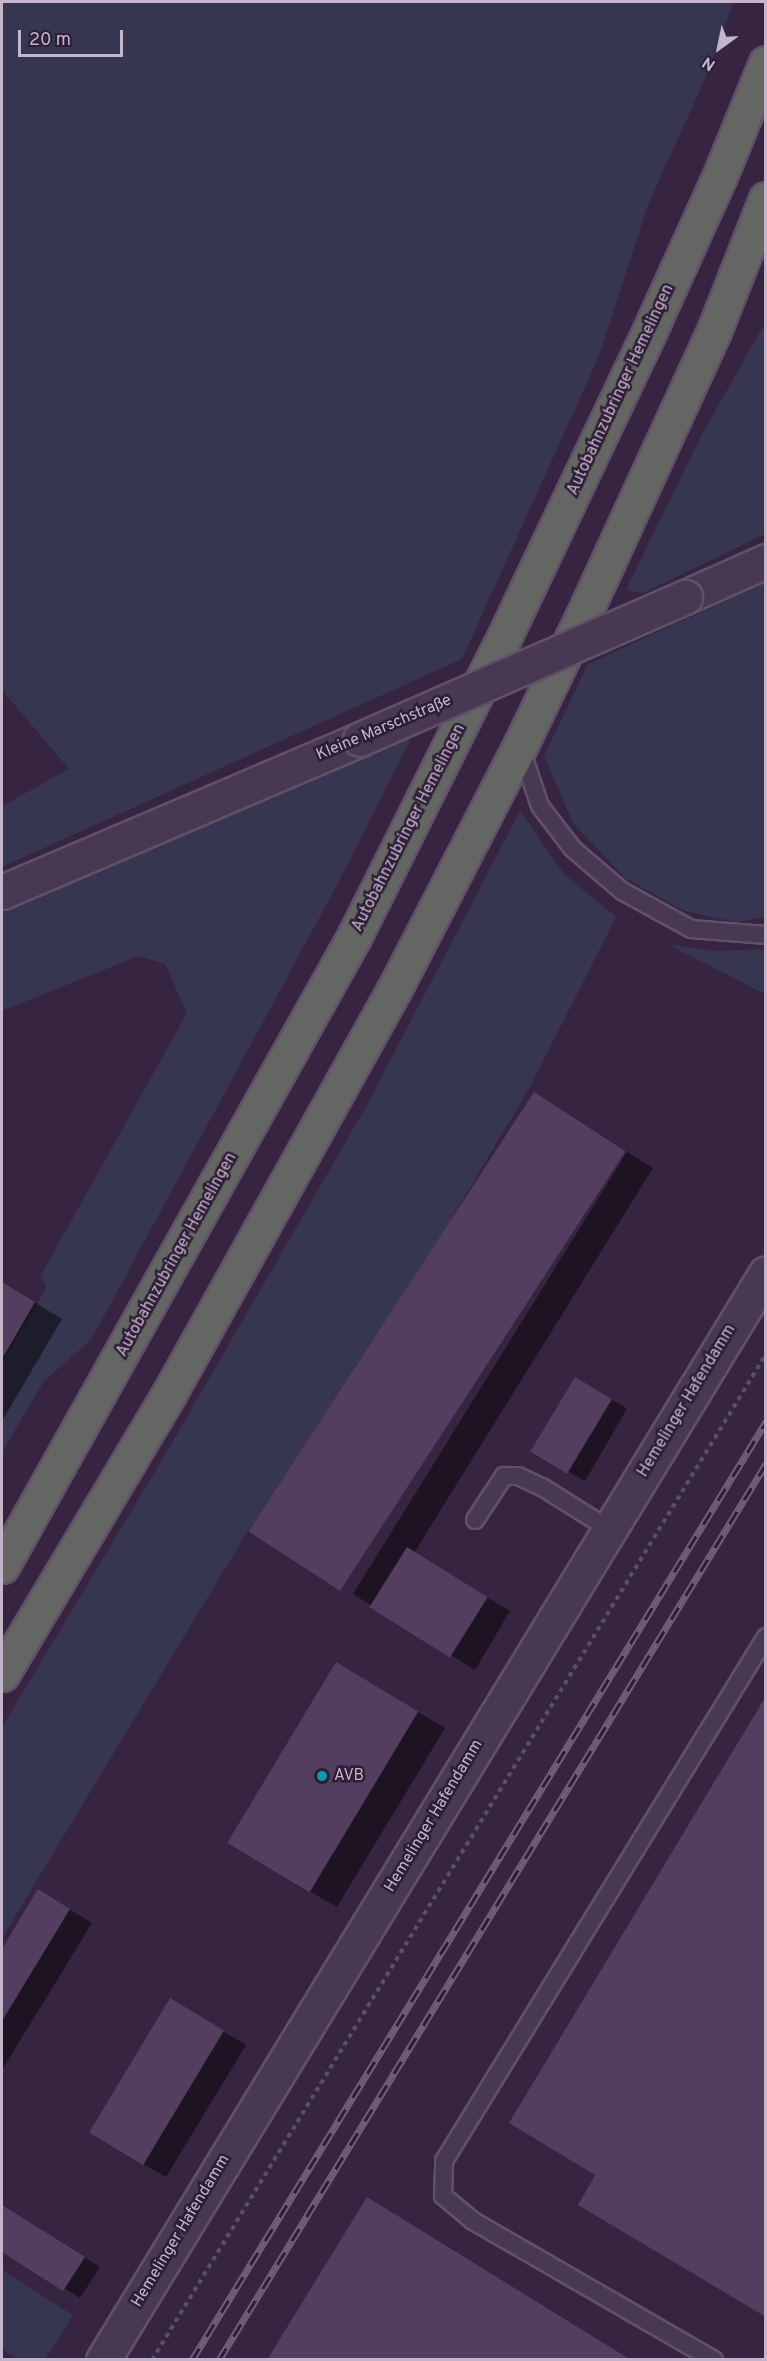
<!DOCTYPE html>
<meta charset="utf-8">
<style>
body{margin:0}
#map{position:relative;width:767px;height:2361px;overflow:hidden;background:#372441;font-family:Overpass,sans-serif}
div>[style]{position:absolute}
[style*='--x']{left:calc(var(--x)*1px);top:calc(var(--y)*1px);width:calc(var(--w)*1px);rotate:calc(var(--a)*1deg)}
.green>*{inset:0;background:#363651}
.shadow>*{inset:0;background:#0007;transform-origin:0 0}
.building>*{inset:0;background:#543e5f;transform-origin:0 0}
.path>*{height:4px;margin-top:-2px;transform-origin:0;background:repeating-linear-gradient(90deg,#56506a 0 4.5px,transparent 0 9px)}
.roads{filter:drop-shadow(2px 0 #615068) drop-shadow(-2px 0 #615068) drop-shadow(0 2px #615068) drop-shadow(0 -2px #615068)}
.service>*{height:16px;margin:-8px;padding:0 8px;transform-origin:8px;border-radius:8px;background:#493851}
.minor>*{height:33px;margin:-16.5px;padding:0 16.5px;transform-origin:16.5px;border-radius:16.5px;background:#493851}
.tertiary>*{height:33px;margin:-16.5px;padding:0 16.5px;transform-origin:16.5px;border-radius:16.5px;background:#493851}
.trunk>*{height:33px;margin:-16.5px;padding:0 16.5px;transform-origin:16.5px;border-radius:16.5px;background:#646663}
.rail>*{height:7px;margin-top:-3.5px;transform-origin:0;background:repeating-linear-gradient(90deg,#2e1d36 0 14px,#725e7b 0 28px);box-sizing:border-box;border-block:2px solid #725e7b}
.bridges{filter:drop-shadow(2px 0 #615068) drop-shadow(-2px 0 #615068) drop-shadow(0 2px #615068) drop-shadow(0 -2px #615068)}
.minor-bridge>*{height:33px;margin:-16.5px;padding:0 16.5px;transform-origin:16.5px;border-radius:16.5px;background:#493851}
.dots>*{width:16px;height:16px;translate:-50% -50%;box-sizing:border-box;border:3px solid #2e1d36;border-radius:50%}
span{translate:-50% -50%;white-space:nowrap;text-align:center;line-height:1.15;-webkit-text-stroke:5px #2e1d36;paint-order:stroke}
.street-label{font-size:16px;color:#c5b5cb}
.poi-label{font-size:16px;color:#c5b5cb}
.left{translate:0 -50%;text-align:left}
.frame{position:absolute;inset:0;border:3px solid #c5b5cb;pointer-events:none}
.north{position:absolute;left:689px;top:18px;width:60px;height:60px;-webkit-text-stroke:4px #2e1d36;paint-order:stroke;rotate:213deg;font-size:16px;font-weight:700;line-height:24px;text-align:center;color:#c5b5cb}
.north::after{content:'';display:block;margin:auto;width:21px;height:27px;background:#c5b5cb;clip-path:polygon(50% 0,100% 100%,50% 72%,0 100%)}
.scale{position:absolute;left:18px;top:30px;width:105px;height:27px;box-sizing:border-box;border:3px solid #c5b5cb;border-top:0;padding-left:8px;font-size:18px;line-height:21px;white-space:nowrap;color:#c5b5cb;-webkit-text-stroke:4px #2e1d36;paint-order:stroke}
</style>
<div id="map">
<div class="green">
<div style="clip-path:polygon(2px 2px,734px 2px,704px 81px,648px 205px,599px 356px,462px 659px,2px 867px,2px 806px,69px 769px,2px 690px)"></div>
<div style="clip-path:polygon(765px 323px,765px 534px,643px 593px,626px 590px,700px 438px)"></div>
<div style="clip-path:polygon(765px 583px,765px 917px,736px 922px,684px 911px,625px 878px,573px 823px,544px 756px,588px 664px)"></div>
<div style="clip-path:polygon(413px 734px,336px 887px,91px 1340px,44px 1381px,2px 1452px,2px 1363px,47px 1287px,40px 1277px,187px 1013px,165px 964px,138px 956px,2px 1011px,2px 912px)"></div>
<div style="clip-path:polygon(520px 811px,564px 874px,616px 917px,530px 1087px,262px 1535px,249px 1529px,2px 1938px,2px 1727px,165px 1455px,367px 1105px)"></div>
<div style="clip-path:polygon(669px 945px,718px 951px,765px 949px,765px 994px)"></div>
<div style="clip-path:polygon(2px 2270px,73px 2315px,45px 2359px,18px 2359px,2px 2349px)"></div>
</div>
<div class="shadow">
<div style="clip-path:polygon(627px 1152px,653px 1168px,414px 1553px,510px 1611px,475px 1670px,353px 1594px)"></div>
<div style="clip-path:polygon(2px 1283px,62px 1319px,2px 1421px)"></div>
<div style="left:576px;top:1379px;width:59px;height:84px;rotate:30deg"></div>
<div style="clip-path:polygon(364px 1680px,445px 1728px,337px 1907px,309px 1891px)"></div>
<div style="clip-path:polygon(39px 1891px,92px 1923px,2px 2070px,2px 1952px)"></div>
<div style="clip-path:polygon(193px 2013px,246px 2045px,166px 2177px,143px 2164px)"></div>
<div style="clip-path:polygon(2px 2206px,100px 2267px,80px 2298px,2px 2250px)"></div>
</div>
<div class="building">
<div style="left:534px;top:1092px;width:109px;height:524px;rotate:33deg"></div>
<div style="clip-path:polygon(2px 1282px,35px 1302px,2px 1359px)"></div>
<div style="left:575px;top:1377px;width:43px;height:87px;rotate:31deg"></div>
<div style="left:407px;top:1547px;width:95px;height:71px;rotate:32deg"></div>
<div style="left:336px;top:1662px;width:96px;height:211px;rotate:31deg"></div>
<div style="clip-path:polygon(766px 1696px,766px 2317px,578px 2205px,595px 2175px,509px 2123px)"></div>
<div style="clip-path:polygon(38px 1889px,70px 1909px,2px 2021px,2px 1949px)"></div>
<div style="left:170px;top:1998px;width:63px;height:157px;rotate:31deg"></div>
<div style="clip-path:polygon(367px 2197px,631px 2360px,267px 2360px)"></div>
<div style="clip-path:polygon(2px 2205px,85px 2257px,63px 2291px,2px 2252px)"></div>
</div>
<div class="path">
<div style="--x:152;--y:2360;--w:1179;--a:-58.6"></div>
</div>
<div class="roads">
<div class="service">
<div style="--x:520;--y:746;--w:63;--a:71.6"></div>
<div style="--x:540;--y:806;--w:54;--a:52.5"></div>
<div style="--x:573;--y:849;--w:65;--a:40.6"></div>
<div style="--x:622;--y:891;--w:79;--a:28.8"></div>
<div style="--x:691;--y:929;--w:75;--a:4.6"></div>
<div style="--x:475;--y:1520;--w:53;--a:-56.6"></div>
<div style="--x:504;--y:1476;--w:14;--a:0"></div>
<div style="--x:518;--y:1476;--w:26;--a:25"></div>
<div style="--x:542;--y:1487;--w:79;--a:32.1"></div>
<div style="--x:714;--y:2360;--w:278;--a:-150"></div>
<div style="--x:473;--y:2221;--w:39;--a:-140"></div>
<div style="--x:443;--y:2196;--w:35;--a:-88"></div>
<div style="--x:444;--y:2161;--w:615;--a:-58.43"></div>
</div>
<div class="minor">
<div style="--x:685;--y:597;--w:89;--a:-24"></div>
<div style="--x:2;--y:892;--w:389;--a:-23.1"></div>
</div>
<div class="tertiary">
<div style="--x:103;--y:2360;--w:1273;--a:-58.62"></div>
</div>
<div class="trunk">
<div style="--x:2;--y:1566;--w:721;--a:-60.77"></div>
<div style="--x:354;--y:937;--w:326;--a:-63.4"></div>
<div style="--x:500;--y:646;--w:360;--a:-64.6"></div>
<div style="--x:654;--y:321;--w:157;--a:-65.6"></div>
<div style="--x:719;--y:178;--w:124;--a:-67.8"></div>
<div style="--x:2;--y:1674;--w:326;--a:-59.2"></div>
<div style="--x:169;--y:1394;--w:462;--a:-60.9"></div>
<div style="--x:394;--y:990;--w:275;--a:-62.7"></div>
<div style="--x:520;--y:746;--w:142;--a:-64.2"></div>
<div style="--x:582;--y:618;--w:316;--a:-65.3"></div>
<div style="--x:714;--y:331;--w:142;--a:-68.5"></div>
</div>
</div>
<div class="rail">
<div style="--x:192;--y:2360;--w:1100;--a:-58.54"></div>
<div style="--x:219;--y:2360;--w:1050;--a:-58.6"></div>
</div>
<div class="bridges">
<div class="minor-bridge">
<div style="--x:360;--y:739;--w:355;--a:-23.6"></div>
</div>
</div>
<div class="dots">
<div style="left:322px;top:1776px;background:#0f9aa8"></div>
</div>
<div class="street-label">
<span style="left:621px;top:390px;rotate:-65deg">Autobahnzubringer Hemelingen</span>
<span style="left:384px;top:728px;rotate:-23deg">Kleine Marschstraße</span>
<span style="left:409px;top:828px;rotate:-63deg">Autobahnzubringer Hemelingen</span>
<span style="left:177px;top:1255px;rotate:-61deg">Autobahnzubringer Hemelingen</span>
<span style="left:687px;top:1401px;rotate:-59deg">Hemelinger Hafendamm</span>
<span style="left:434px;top:1816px;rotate:-59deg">Hemelinger Hafendamm</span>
<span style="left:181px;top:2231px;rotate:-59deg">Hemelinger Hafendamm</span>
</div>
<div class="poi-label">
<span class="left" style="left:334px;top:1776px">AVB</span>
</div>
<div class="frame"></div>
<div class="north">N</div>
<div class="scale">20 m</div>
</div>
